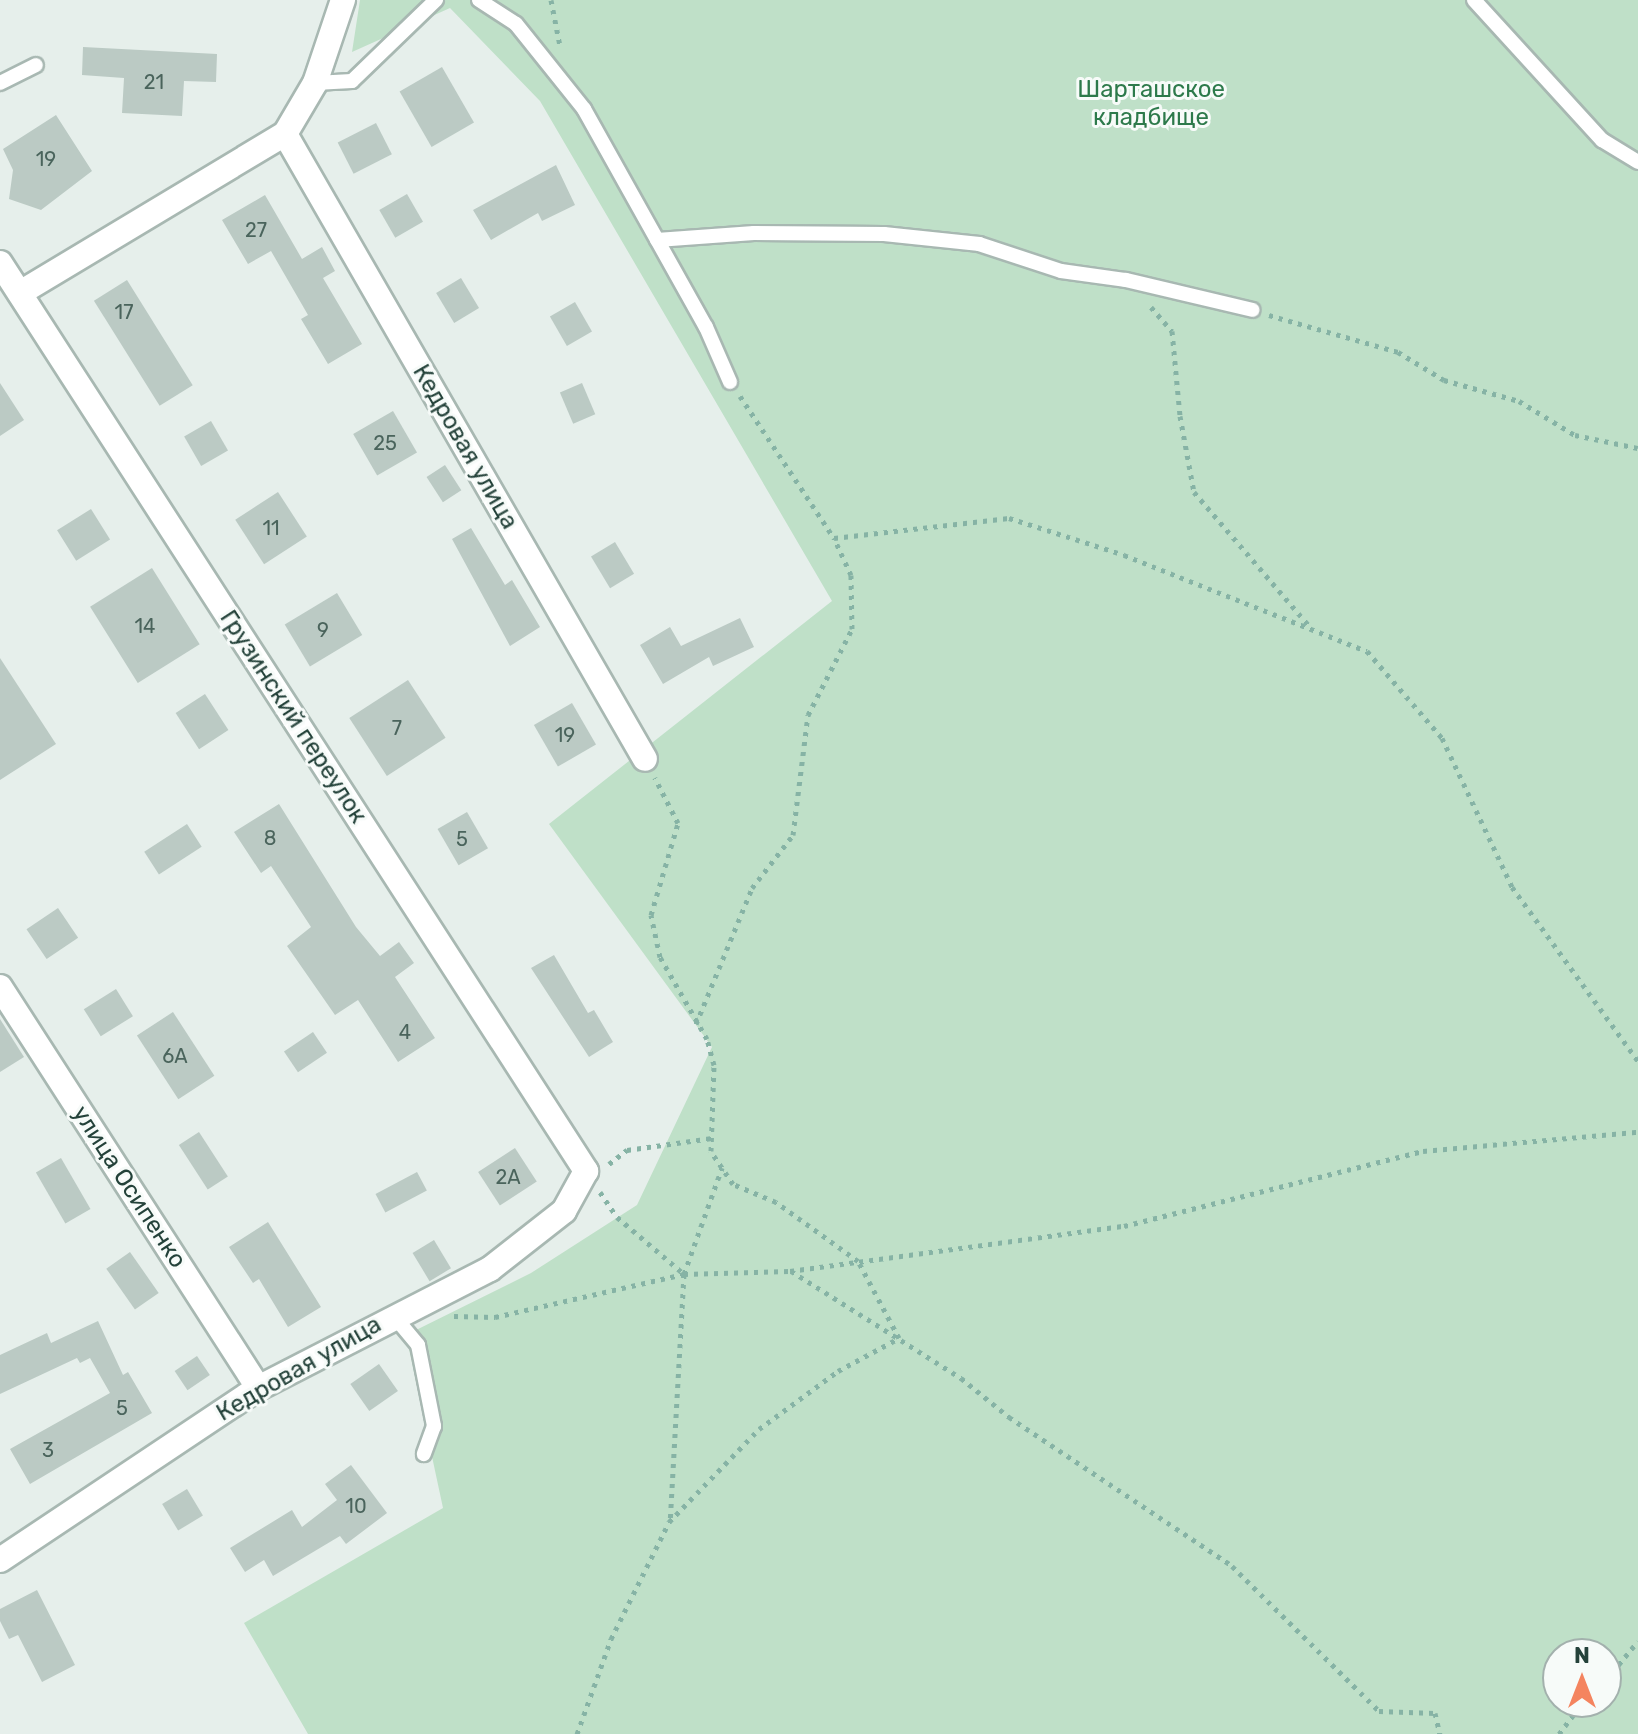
<!DOCTYPE html>
<meta charset="utf-8">
<style>
body{margin:0}
#map{position:relative;width:1638px;height:1734px;overflow:hidden;background:#e6efeb;font-family:Rubik,sans-serif}
div>[style]{position:absolute}
[style*='--x']{left:calc(var(--x)*1px);top:calc(var(--y)*1px);width:calc(var(--w)*1px);rotate:calc(var(--a)*1deg)}
.green>*{inset:0;background:#bfe0c8}
.building>*{inset:0;background:#bbcac4;transform-origin:0 0}
.path>*{height:5px;margin-top:-2.5px;transform-origin:0;background:repeating-linear-gradient(90deg,#86b3a5 0 4px,transparent 0 10px)}
.roads{filter:drop-shadow(2px 0 #a8b8b2) drop-shadow(-2px 0 #a8b8b2) drop-shadow(0 2px #a8b8b2) drop-shadow(0 -2px #a8b8b2)}
.service>*{height:14px;margin:-7px;padding:0 7px;transform-origin:7px;border-radius:7px;background:#fff}
.minor>*{height:24px;margin:-12px;padding:0 12px;transform-origin:12px;border-radius:12px;background:#fff}
span{translate:-50% -50%;white-space:nowrap;text-align:center;line-height:1.15;-webkit-text-stroke:6px #f7fbf9;paint-order:stroke}
.number-label{font-size:20px;color:#4a645c}
.number-label span{-webkit-text-stroke-width:0}
.park-label{font-size:24px;color:#2d7a4b}
.street-label{font-size:24px;color:#24423a}
.north{position:absolute;left:1542px;top:1638px;width:80px;height:80px;box-sizing:border-box;background:#f7fbf9;border:2px solid #a3b1ad;border-radius:50%;rotate:0deg;font-size:22px;font-weight:700;line-height:32px;text-align:center;color:#24423a}
.north::after{content:'';display:block;margin:auto;width:28px;height:36px;background:#f4845f;clip-path:polygon(50% 0,100% 100%,50% 72%,0 100%)}
</style>
<div id="map">
<div class="green">
<div style="clip-path:polygon(evenodd,360px 0,1638px 0,1638px 1734px,308px 1734px,244px 1623px,443px 1508px,406px 1335px,531px 1273px,637px 1205px,712px 1047px,549px 824px,832px 601px,540px 101px,450px 8px,352px 52px,360px 0,1558px 1654px,1606px 1654px,1606px 1702px,1558px 1702px,1558px 1654px)"></div>
</div>
<div class="building">
<div style="clip-path:polygon(83px 47px,217px 54px,216px 82px,184px 81px,182px 116px,122px 113px,124px 78px,82px 75px)"></div>
<div style="left:442px;top:67px;width:64px;height:49px;rotate:60deg"></div>
<div style="clip-path:polygon(56px 115px,92px 171px,41px 210px,9px 199px,13px 170px,3px 149px)"></div>
<div style="left:376px;top:123px;width:35px;height:43px;rotate:63deg"></div>
<div style="clip-path:polygon(556px 165px,575px 205px,542px 221px,538px 213px,491px 240px,473px 210px)"></div>
<div style="left:407px;top:194px;width:32px;height:32px;rotate:60deg"></div>
<div style="clip-path:polygon(265px 195px,302px 259px,322px 247px,335px 271px,323px 278px,362px 344px,328px 364px,301px 319px,308px 315px,271px 251px,248px 264px,222px 220px)"></div>
<div style="left:461px;top:278px;width:35px;height:29px;rotate:59deg"></div>
<div style="left:127px;top:280px;width:124px;height:39px;rotate:58deg"></div>
<div style="left:575px;top:302px;width:34px;height:29px;rotate:60deg"></div>
<div style="clip-path:polygon(0 383px,24px 420px,0 436px)"></div>
<div style="left:582px;top:383px;width:34px;height:24px;rotate:67deg"></div>
<div style="left:393px;top:411px;width:48px;height:46px;rotate:60deg"></div>
<div style="left:211px;top:421px;width:34px;height:31px;rotate:60deg"></div>
<div style="left:445px;top:465px;width:30px;height:22px;rotate:57deg"></div>
<div style="left:278px;top:492px;width:53px;height:51px;rotate:57deg"></div>
<div style="left:91px;top:509px;width:36px;height:40px;rotate:58deg"></div>
<div style="clip-path:polygon(471px 528px,505px 585px,512px 580px,540px 627px,510px 646px,452px 539px)"></div>
<div style="left:615px;top:542px;width:37px;height:28px;rotate:59deg"></div>
<div style="left:152px;top:568px;width:90px;height:73px;rotate:58deg"></div>
<div style="left:337px;top:593px;width:49px;height:61px;rotate:59deg"></div>
<div style="clip-path:polygon(740px 618px,754px 647px,713px 666px,709px 657px,663px 684px,640px 645px,670px 627px,681px 646px)"></div>
<div style="clip-path:polygon(0 658px,56px 744px,0 780px)"></div>
<div style="left:408px;top:680px;width:69px;height:70px;rotate:57deg"></div>
<div style="left:205px;top:694px;width:43px;height:35px;rotate:57deg"></div>
<div style="left:572px;top:703px;width:48px;height:44px;rotate:60deg"></div>
<div style="clip-path:polygon(279px 804px,356px 927px,380px 956px,399px 942px,414px 963px,395px 977px,435px 1038px,398px 1062px,358px 1000px,335px 1015px,287px 946px,311px 927px,271px 866px,261px 873px,234px 832px)"></div>
<div style="left:467px;top:812px;width:42px;height:34px;rotate:60deg"></div>
<div style="left:187px;top:824px;width:27px;height:51px;rotate:57deg"></div>
<div style="left:58px;top:908px;width:36px;height:38px;rotate:56deg"></div>
<div style="clip-path:polygon(554px 955px,588px 1013px,594px 1010px,613px 1042px,589px 1057px,531px 968px)"></div>
<div style="left:116px;top:989px;width:32px;height:38px;rotate:58deg"></div>
<div style="left:173px;top:1012px;width:76px;height:43px;rotate:57deg"></div>
<div style="clip-path:polygon(0 1019px,24px 1057px,0 1072px)"></div>
<div style="left:313px;top:1032px;width:25px;height:35px;rotate:56deg"></div>
<div style="left:199px;top:1132px;width:53px;height:24px;rotate:57deg"></div>
<div style="left:515px;top:1148px;width:40px;height:44px;rotate:57deg"></div>
<div style="left:61px;top:1158px;width:59px;height:29px;rotate:60deg"></div>
<div style="left:417px;top:1172px;width:21px;height:47px;rotate:62deg"></div>
<div style="clip-path:polygon(268px 1222px,321px 1307px,288px 1327px,259px 1279px,253px 1283px,229px 1247px)"></div>
<div style="left:434px;top:1240px;width:33px;height:25px;rotate:59deg"></div>
<div style="left:130px;top:1252px;width:50px;height:29px;rotate:55deg"></div>
<div style="clip-path:polygon(98px 1321px,123px 1375px,128px 1372px,152px 1413px,30px 1484px,10px 1449px,110px 1393px,90px 1358px,80px 1363px,77px 1358px,0 1394px,0 1355px,47px 1333px,51px 1343px)"></div>
<div style="left:197px;top:1356px;width:23px;height:27px;rotate:56deg"></div>
<div style="left:379px;top:1364px;width:33px;height:35px;rotate:55deg"></div>
<div style="clip-path:polygon(351px 1465px,387px 1513px,346px 1544px,340px 1536px,273px 1576px,264px 1560px,245px 1572px,230px 1548px,292px 1510px,302px 1527px,337px 1500px,325px 1484px)"></div>
<div style="left:187px;top:1489px;width:31px;height:29px;rotate:59deg"></div>
<div style="clip-path:polygon(37px 1590px,75px 1665px,42px 1682px,18px 1635px,9px 1639px,0 1621px,0 1609px)"></div>
</div>
<div class="path">
<div style="--x:551;--y:0;--w:47;--a:78.9"></div>
<div style="--x:1151;--y:307;--w:32;--a:49"></div>
<div style="--x:1172;--y:331;--w:85;--a:84.6"></div>
<div style="--x:1180;--y:416;--w:77;--a:79.6"></div>
<div style="--x:1194;--y:492;--w:179;--a:49.3"></div>
<div style="--x:1269;--y:315;--w:134;--a:16"></div>
<div style="--x:1398;--y:352;--w:54;--a:31.3"></div>
<div style="--x:1444;--y:380;--w:78;--a:15.6"></div>
<div style="--x:1519;--y:401;--w:66;--a:31.3"></div>
<div style="--x:1575;--y:435;--w:64;--a:11.7"></div>
<div style="--x:740;--y:396;--w:170;--a:56.5"></div>
<div style="--x:834;--y:538;--w:176;--a:-6.5"></div>
<div style="--x:1009;--y:518;--w:121;--a:17.8"></div>
<div style="--x:1124;--y:555;--w:261;--a:21.6"></div>
<div style="--x:1367;--y:651;--w:115;--a:49.2"></div>
<div style="--x:1442;--y:738;--w:165;--a:64.8"></div>
<div style="--x:1512;--y:887;--w:215;--a:54.1"></div>
<div style="--x:696;--y:1024;--w:147;--a:-67.6"></div>
<div style="--x:752;--y:888;--w:67;--a:-52.3"></div>
<div style="--x:793;--y:835;--w:121;--a:-82.9"></div>
<div style="--x:808;--y:715;--w:97;--a:-62.9"></div>
<div style="--x:852;--y:629;--w:54;--a:-91.1"></div>
<div style="--x:851;--y:575;--w:41;--a:-114.7"></div>
<div style="--x:609;--y:1164;--w:23;--a:-38"></div>
<div style="--x:627;--y:1150;--w:86;--a:-8"></div>
<div style="--x:600;--y:1192;--w:30;--a:56"></div>
<div style="--x:617;--y:1217;--w:88;--a:40.4"></div>
<div style="--x:684;--y:1274;--w:247;--a:93.2"></div>
<div style="--x:791;--y:1271;--w:201;--a:32.2"></div>
<div style="--x:961;--y:1378;--w:62;--a:39.1"></div>
<div style="--x:1009;--y:1417;--w:268;--a:33.7"></div>
<div style="--x:1232;--y:1566;--w:206;--a:44.6"></div>
<div style="--x:1379;--y:1711;--w:56;--a:2"></div>
<div style="--x:1435;--y:1713;--w:22;--a:77"></div>
<div style="--x:684;--y:1274;--w:113;--a:-70.3"></div>
<div style="--x:454;--y:1316;--w:41;--a:1.4"></div>
<div style="--x:495;--y:1317;--w:194;--a:-12.8"></div>
<div style="--x:684;--y:1274;--w:106;--a:-1.6"></div>
<div style="--x:790;--y:1271;--w:337;--a:-7.7"></div>
<div style="--x:1124;--y:1226;--w:308;--a:-14.1"></div>
<div style="--x:1423;--y:1151;--w:216;--a:-5.1"></div>
<div style="--x:1606;--y:1680;--w:50;--a:-50.6"></div>
<div style="--x:577;--y:1734;--w:101;--a:-70.3"></div>
<div style="--x:611;--y:1639;--w:131;--a:-63.6"></div>
<div style="--x:669;--y:1522;--w:129;--a:-45.9"></div>
<div style="--x:759;--y:1429;--w:98;--a:-36.3"></div>
<div style="--x:838;--y:1371;--w:69;--a:-28.4"></div>
<div style="--x:899;--y:1338;--w:87;--a:-118"></div>
<div style="--x:858;--y:1261;--w:101;--a:-144.3"></div>
<div style="--x:776;--y:1202;--w:47;--a:-157.3"></div>
<div style="--x:733;--y:1184;--w:40;--a:-124"></div>
<div style="--x:711;--y:1151;--w:86;--a:-88"></div>
<div style="--x:714;--y:1065;--w:27;--a:-105"></div>
<div style="--x:707;--y:1039;--w:95;--a:-119.8"></div>
<div style="--x:660;--y:957;--w:43;--a:-102.1"></div>
<div style="--x:651;--y:915;--w:96;--a:-73.6"></div>
<div style="--x:678;--y:823;--w:51;--a:-117.1"></div>
<div style="--x:1559;--y:1734;--w:40;--a:-53"></div>
</div>
<div class="roads">
<div class="service">
<div style="--x:479;--y:0;--w:44;--a:33"></div>
<div style="--x:516;--y:24;--w:109;--a:51.3"></div>
<div style="--x:584;--y:109;--w:250;--a:60.8"></div>
<div style="--x:706;--y:327;--w:60;--a:66.4"></div>
<div style="--x:1474;--y:0;--w:190;--a:47.6"></div>
<div style="--x:1602;--y:140;--w:42;--a:31.4"></div>
<div style="--x:0;--y:83;--w:40;--a:-26.6"></div>
<div style="--x:315;--y:83;--w:37;--a:-3"></div>
<div style="--x:352;--y:81;--w:117;--a:-44"></div>
<div style="--x:657;--y:240;--w:97;--a:-4.1"></div>
<div style="--x:754;--y:233;--w:130;--a:0.4"></div>
<div style="--x:884;--y:234;--w:96;--a:6"></div>
<div style="--x:979;--y:244;--w:86;--a:18.2"></div>
<div style="--x:1061;--y:271;--w:66;--a:7.9"></div>
<div style="--x:1126;--y:280;--w:130;--a:13.3"></div>
<div style="--x:393;--y:1315;--w:39;--a:50"></div>
<div style="--x:418;--y:1345;--w:83;--a:78.8"></div>
<div style="--x:434;--y:1426;--w:30;--a:110"></div>
</div>
<div class="minor">
<div style="--x:285;--y:134;--w:721;--a:60.06"></div>
<div style="--x:0;--y:263;--w:1081;--a:57.16"></div>
<div style="--x:586;--y:1171;--w:46;--a:118.8"></div>
<div style="--x:564;--y:1211;--w:94;--a:141.9"></div>
<div style="--x:490;--y:1269;--w:261;--a:152.8"></div>
<div style="--x:258;--y:1388;--w:310;--a:146.3"></div>
<div style="--x:20;--y:293;--w:309;--a:-31"></div>
<div style="--x:285;--y:134;--w:59;--a:-59.5"></div>
<div style="--x:315;--y:83;--w:88;--a:-71.4"></div>
<div style="--x:0;--y:987;--w:477;--a:57.2"></div>
</div>
</div>
<div class="number-label">
<span style="left:154px;top:82px">21</span>
<span style="left:46px;top:159px">19</span>
<span style="left:256px;top:230px">27</span>
<span style="left:124px;top:312px">17</span>
<span style="left:385px;top:443px">25</span>
<span style="left:271px;top:528px">11</span>
<span style="left:145px;top:626px">14</span>
<span style="left:323px;top:630px">9</span>
<span style="left:397px;top:728px">7</span>
<span style="left:565px;top:735px">19</span>
<span style="left:270px;top:838px">8</span>
<span style="left:462px;top:839px">5</span>
<span style="left:405px;top:1032px">4</span>
<span style="left:175px;top:1056px">6А</span>
<span style="left:508px;top:1177px">2А</span>
<span style="left:122px;top:1408px">5</span>
<span style="left:48px;top:1450px">3</span>
<span style="left:356px;top:1506px">10</span>
</div>
<div class="park-label">
<span style="left:1151px;top:104px">Шарташское<br>кладбище</span>
</div>
<div class="street-label">
<span style="left:465px;top:447px;rotate:60deg">Кедровая улица</span>
<span style="left:293px;top:717px;rotate:57deg">Грузинский переулок</span>
<span style="left:129px;top:1187px;rotate:57deg">улица Осипенко</span>
<span style="left:299px;top:1369px;rotate:-30deg">Кедровая улица</span>
</div>
<div class="north">N</div>
</div>
